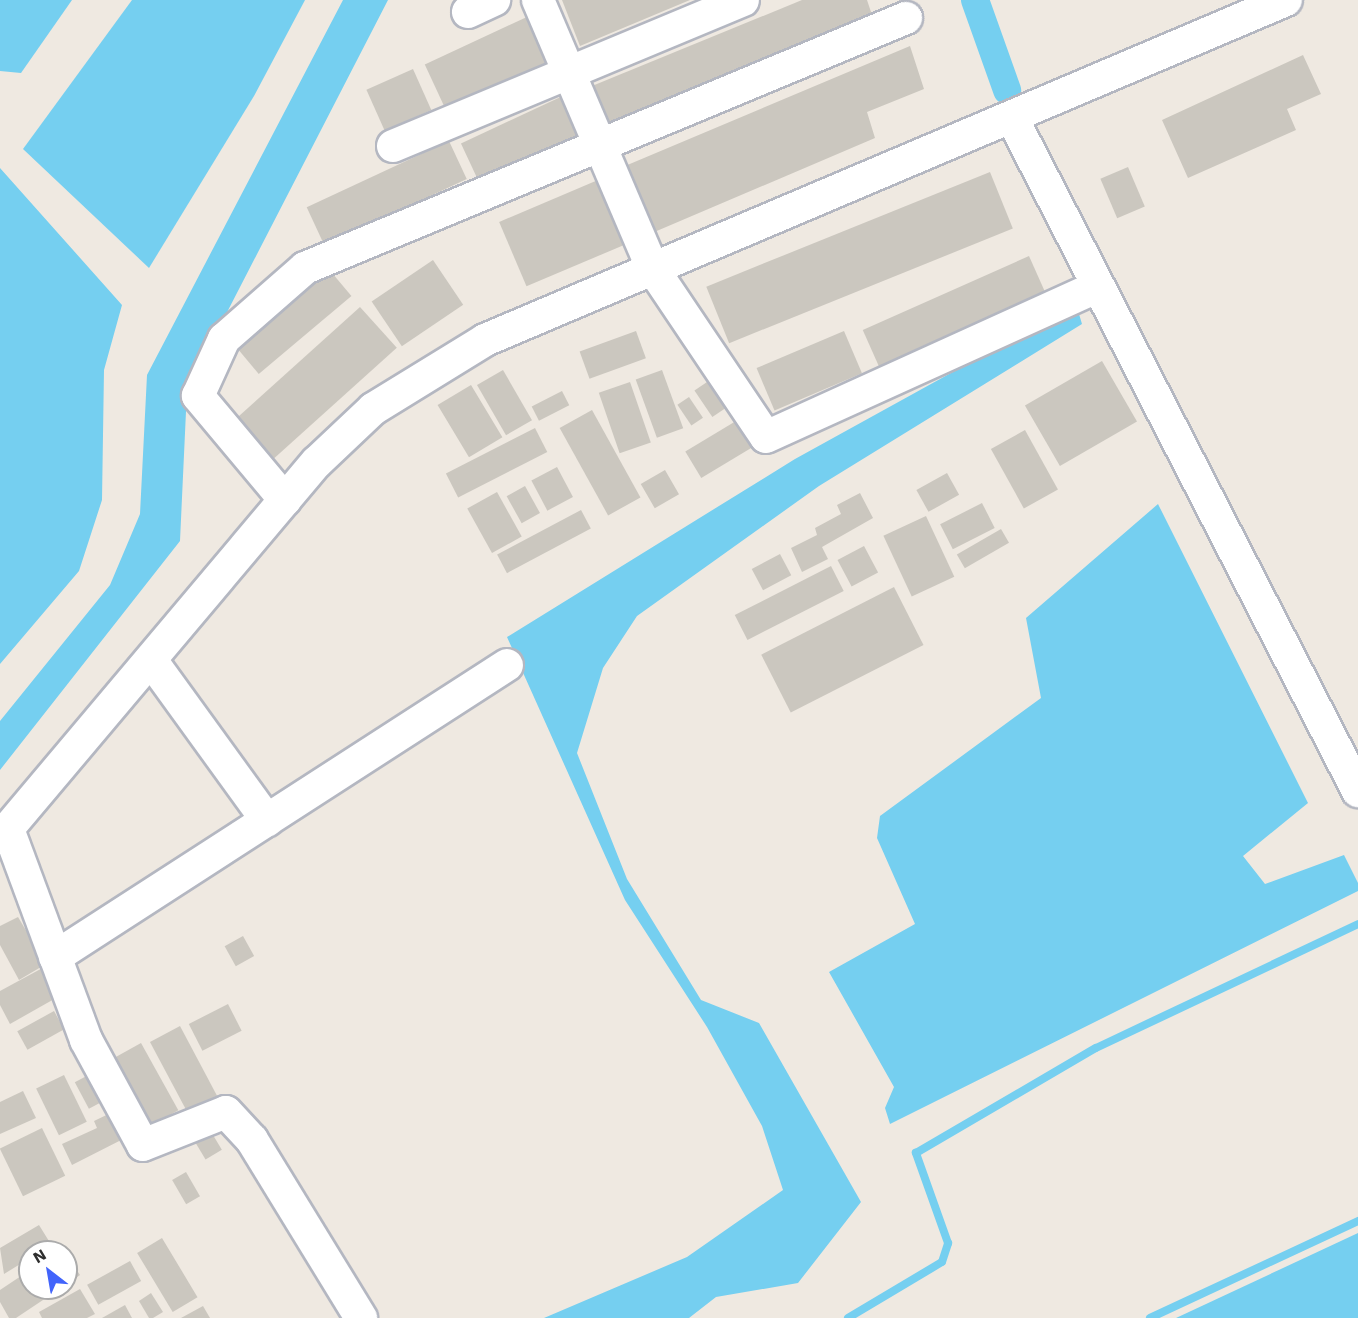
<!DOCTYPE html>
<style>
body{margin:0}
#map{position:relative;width:1358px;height:1318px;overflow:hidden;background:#efe9e1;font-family:"Work Sans",sans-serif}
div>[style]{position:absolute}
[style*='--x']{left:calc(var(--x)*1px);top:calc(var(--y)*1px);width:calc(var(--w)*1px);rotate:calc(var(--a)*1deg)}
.water>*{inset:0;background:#75cff0}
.stream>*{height:8px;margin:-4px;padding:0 4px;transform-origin:4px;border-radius:4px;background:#75cff0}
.canal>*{height:28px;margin:-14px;padding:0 14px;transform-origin:14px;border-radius:14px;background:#75cff0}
.building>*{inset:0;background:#cbc7bf;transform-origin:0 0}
.roads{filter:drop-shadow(2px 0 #b4b7c1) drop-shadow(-2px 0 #b4b7c1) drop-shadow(0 2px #b4b7c1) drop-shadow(0 -2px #b4b7c1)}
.minor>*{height:32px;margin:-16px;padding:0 16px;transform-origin:16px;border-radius:16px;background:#fff}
span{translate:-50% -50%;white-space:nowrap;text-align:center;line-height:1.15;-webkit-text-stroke:4.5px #fff;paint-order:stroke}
.north{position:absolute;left:18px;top:1240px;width:60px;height:60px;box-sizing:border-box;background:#fff;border:2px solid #ababab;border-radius:50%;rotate:329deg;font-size:16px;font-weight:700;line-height:24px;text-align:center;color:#2e2e2e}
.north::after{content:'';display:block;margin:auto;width:21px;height:27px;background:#4264fb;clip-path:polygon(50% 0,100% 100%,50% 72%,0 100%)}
</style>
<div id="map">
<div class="water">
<div style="clip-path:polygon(0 0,72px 0,21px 73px,0 71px)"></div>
<div style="clip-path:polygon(132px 0,305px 0,254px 96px,149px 268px,23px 149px)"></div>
<div style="clip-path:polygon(343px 0,388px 0,187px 390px,180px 541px,0 770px,0 721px,110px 585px,140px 514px,147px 375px)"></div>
<div style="clip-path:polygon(0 168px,122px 305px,104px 370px,102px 500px,79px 571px,0 664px)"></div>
<div style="clip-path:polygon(1076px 304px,1082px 324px,819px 486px,637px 616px,603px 668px,577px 753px,627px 879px,701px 1000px,759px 1023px,861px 1202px,798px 1283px,716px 1297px,689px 1318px,544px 1318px,687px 1257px,783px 1190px,762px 1126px,707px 1027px,625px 900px,507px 637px,795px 459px)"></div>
<div style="clip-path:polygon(1158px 504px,1308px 803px,1243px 856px,1265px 884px,1344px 855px,1358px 883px,1358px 891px,890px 1124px,885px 1108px,894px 1087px,829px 972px,915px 924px,877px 838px,880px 816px,1041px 698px,1026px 618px)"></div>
<div style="clip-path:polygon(1358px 1233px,1358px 1318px,1176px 1318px)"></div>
</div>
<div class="stream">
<div style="--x:848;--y:1318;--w:109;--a:-30.8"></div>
<div style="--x:942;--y:1262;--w:20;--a:-72"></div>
<div style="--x:948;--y:1243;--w:96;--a:-109.6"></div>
<div style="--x:916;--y:1153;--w:208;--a:-30.3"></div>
<div style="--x:1096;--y:1048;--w:290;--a:-25.3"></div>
<div style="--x:1150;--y:1318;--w:230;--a:-25"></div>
</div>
<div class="canal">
<div style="--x:975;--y:0;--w:96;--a:70.4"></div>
</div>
<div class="building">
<div style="clip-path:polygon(562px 0,690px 0,580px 46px)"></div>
<div style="clip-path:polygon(802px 0,867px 0,873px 18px,607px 127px,592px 86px)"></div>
<div style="left:529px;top:16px;width:50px;height:115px;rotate:65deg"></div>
<div style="clip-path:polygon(910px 46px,924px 89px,867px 112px,875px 138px,652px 233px,625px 166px)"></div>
<div style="clip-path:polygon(1303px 55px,1321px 94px,1287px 109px,1296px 130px,1188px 178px,1162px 120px)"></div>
<div style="left:413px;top:69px;width:45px;height:51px;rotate:66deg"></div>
<div style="left:567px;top:94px;width:47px;height:117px;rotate:65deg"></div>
<div style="left:449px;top:141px;width:42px;height:157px;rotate:65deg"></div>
<div style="left:1128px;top:167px;width:43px;height:30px;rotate:67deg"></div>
<div style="left:990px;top:172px;width:61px;height:306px;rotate:68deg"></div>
<div style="left:605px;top:177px;width:70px;height:115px;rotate:67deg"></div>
<div style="left:1029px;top:256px;width:46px;height:182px;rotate:66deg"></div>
<div style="left:433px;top:260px;width:54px;height:74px;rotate:56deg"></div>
<div style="left:327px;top:267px;width:38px;height:121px;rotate:50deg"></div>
<div style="left:360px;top:307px;width:55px;height:165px;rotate:48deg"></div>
<div style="left:636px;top:331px;width:29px;height:60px;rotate:70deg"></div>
<div style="left:844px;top:331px;width:46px;height:95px;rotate:67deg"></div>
<div style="left:1102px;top:361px;width:70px;height:89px;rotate:60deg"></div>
<div style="left:503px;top:370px;width:58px;height:30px;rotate:60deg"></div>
<div style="left:662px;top:370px;width:62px;height:28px;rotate:70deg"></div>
<div style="left:716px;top:376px;width:32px;height:26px;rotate:56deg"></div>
<div style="left:630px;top:382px;width:64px;height:33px;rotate:71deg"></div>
<div style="left:471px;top:385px;width:61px;height:39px;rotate:59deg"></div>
<div style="left:562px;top:391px;width:16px;height:34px;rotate:63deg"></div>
<div style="left:689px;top:397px;width:25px;height:14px;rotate:56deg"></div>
<div style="left:592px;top:410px;width:100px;height:37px;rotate:61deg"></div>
<div style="left:741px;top:418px;width:31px;height:65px;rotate:59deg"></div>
<div style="left:535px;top:428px;width:27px;height:100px;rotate:63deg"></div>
<div style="left:1025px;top:430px;width:68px;height:39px;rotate:61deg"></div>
<div style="left:557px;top:467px;width:34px;height:29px;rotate:62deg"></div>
<div style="left:665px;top:470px;width:28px;height:28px;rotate:60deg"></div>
<div style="left:947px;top:473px;width:25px;height:35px;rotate:61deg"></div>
<div style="left:525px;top:486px;width:31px;height:21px;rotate:61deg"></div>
<div style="left:497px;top:492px;width:51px;height:34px;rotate:61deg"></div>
<div style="clip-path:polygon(860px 493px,873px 518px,822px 547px,828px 559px,802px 572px,791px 548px,817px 535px,815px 528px,841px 514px,837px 505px)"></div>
<div style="left:982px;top:503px;width:28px;height:47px;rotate:63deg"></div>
<div style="left:581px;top:510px;width:21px;height:95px;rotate:62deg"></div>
<div style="left:926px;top:516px;width:67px;height:47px;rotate:65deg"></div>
<div style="left:1001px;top:529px;width:16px;height:51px;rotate:60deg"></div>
<div style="left:864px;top:546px;width:30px;height:30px;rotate:62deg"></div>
<div style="left:780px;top:554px;width:24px;height:32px;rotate:62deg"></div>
<div style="left:831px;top:566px;width:28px;height:108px;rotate:63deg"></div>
<div style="left:894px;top:587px;width:65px;height:149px;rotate:63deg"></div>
<div style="clip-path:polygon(18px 917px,46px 964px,19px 980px,0 945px,0 926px)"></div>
<div style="left:243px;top:936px;width:23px;height:21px;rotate:61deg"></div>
<div style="clip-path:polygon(48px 965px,63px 994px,10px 1024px,0 1005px,0 991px)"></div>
<div style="left:228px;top:1004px;width:30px;height:44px;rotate:63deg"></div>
<div style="left:54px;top:1011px;width:21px;height:42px;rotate:61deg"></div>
<div style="left:180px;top:1026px;width:80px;height:34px;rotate:62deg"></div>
<div style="left:141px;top:1043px;width:77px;height:37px;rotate:61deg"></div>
<div style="left:96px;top:1071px;width:30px;height:24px;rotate:62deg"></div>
<div style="left:64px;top:1075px;width:52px;height:31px;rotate:64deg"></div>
<div style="clip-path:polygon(23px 1091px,36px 1118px,0 1134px,0 1102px)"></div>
<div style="clip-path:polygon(119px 1109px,131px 1135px,72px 1165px,62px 1144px,97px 1128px,94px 1121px)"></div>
<div style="left:42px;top:1128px;width:53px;height:47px;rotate:64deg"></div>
<div style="left:210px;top:1130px;width:23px;height:19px;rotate:59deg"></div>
<div style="left:186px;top:1172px;width:28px;height:16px;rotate:60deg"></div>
<div style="clip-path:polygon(39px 1225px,52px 1246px,41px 1252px,30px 1252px,30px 1258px,4px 1274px,0 1248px)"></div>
<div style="left:162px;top:1238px;width:69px;height:29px;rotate:59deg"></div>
<div style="clip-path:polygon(66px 1254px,80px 1275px,66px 1285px)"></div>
<div style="left:130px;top:1261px;width:23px;height:49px;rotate:61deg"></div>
<div style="clip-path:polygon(30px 1270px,30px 1288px,61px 1288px,16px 1318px,9px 1318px,0 1302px,0 1290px)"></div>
<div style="clip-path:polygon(80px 1289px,95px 1314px,87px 1318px,42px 1318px,39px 1312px)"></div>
<div style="clip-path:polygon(151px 1293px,163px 1312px,153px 1318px,149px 1318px,139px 1301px)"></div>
<div style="clip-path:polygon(125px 1305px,132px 1318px,102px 1318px)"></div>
<div style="clip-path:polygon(203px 1306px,210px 1318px,181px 1318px)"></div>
</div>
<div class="roads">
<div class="minor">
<div style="--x:538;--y:0;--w:293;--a:66.9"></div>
<div style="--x:653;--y:269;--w:202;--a:56.1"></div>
<div style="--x:766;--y:437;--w:363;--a:-24.4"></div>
<div style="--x:468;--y:12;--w:29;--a:-25"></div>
<div style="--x:1012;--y:118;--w:757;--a:62.79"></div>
<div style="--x:393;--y:146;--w:379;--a:-22.6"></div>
<div style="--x:285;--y:500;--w:136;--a:-129.9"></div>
<div style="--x:198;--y:396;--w:63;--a:-65.5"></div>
<div style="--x:224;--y:339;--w:108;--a:-41.2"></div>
<div style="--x:305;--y:268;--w:651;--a:-22.59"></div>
<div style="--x:151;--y:660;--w:198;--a:54.1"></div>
<div style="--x:8;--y:829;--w:225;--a:69.7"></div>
<div style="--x:86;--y:1040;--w:119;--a:61.5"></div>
<div style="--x:143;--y:1145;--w:89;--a:-21.7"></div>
<div style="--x:226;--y:1112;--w:38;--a:47"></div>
<div style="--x:252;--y:1140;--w:209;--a:58.5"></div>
<div style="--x:0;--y:838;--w:492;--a:-49.9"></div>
<div style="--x:317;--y:462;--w:77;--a:-43.4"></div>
<div style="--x:373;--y:409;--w:132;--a:-31.6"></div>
<div style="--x:485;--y:340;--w:870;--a:-23"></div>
<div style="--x:55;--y:957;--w:538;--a:-32.86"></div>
</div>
</div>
<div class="north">N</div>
</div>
